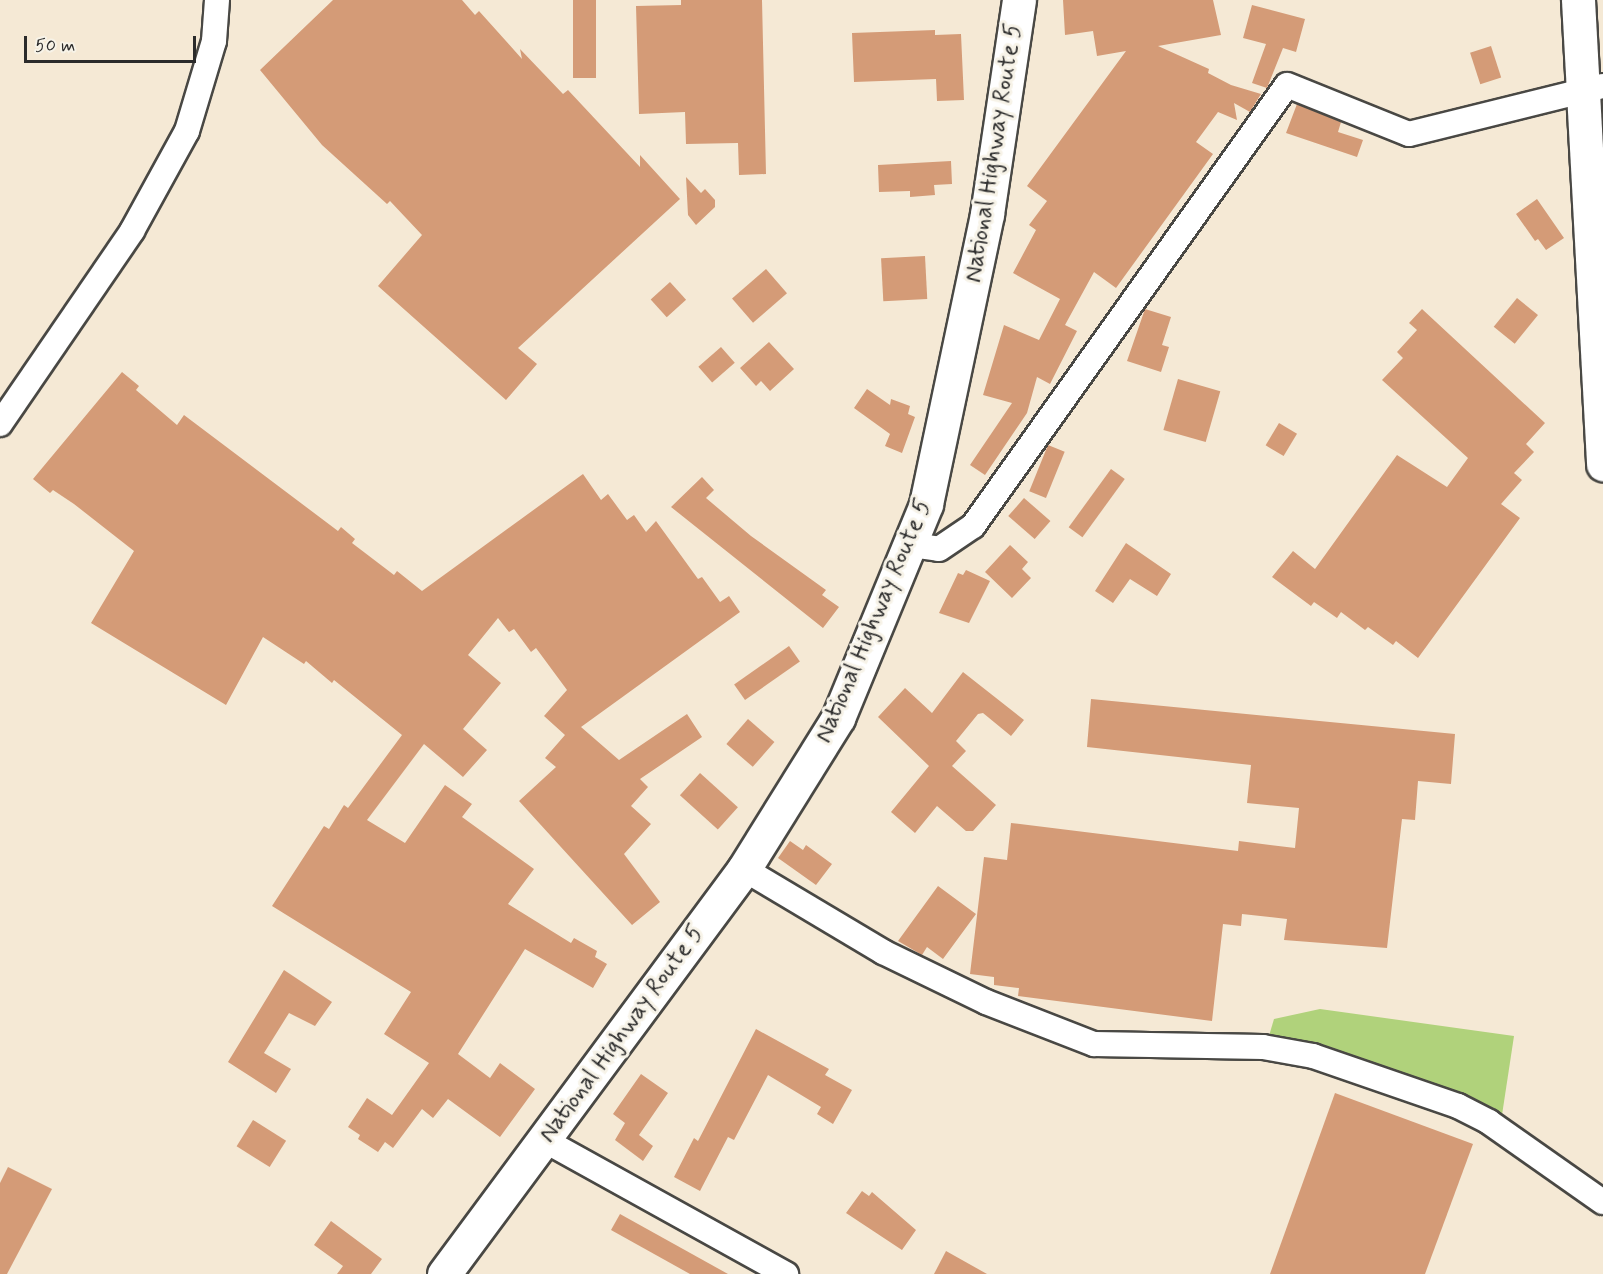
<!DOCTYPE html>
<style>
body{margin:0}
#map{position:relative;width:1603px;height:1274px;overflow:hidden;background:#f5e9d5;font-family:Mynerve,sans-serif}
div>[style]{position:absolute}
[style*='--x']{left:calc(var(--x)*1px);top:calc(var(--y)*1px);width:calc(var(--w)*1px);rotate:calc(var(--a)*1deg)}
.green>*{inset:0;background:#b0d27b}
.building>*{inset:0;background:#d49b77;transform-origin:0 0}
.roads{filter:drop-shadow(2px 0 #494844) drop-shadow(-2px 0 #494844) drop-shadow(0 2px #494844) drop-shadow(0 -2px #494844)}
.minor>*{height:24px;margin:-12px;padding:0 12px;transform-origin:12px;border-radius:12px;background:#fff}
.highway>*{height:33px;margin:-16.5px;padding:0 16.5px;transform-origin:16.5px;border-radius:16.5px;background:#fff}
span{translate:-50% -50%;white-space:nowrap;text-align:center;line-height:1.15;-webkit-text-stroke:6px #f7f3e8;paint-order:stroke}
.street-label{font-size:24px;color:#2b2b2b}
.scale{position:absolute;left:24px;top:36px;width:172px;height:27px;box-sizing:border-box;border:3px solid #2b2b2b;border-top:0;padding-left:8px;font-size:18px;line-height:21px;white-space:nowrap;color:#2b2b2b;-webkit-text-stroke:4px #f7f3e8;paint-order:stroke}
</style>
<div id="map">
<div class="green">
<div style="clip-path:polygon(1320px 1009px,1514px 1036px,1502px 1115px,1269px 1036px,1274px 1019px)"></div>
</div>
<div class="building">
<div style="clip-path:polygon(333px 0,462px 0,475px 15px,479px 11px,522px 59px,520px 49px,563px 94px,568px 90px,640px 167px,640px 155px,680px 199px,518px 348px,537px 364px,506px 400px,378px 286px,422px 235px,390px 201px,387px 204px,322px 145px,260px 70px)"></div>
<div style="left:573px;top:0;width:23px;height:78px"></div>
<div style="clip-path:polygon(681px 0,762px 0,766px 174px,739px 175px,738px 143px,686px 144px,685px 112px,639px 114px,636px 6px,681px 5px)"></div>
<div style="clip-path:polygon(1063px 0,1213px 0,1221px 35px,1158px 46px,1209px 69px,1208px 73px,1231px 85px,1261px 94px,1250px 112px,1234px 103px,1237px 120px,1218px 112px,1196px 142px,1213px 154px,1116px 288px,1094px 272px,1065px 325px,1077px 331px,1050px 384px,1037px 377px,1027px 413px,985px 475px,970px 465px,1012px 403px,983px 395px,1004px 325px,1039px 340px,1060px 299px,1013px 273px,1036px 230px,1029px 225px,1047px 201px,1027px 186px,1126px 51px,1097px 56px,1093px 31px,1065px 35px)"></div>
<div style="clip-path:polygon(1252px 5px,1305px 19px,1296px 52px,1283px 48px,1267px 88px,1252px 83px,1266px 44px,1243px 38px)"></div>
<div style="clip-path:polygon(935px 30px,935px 35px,961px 34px,964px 100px,937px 101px,936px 79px,854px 82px,852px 33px)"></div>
<div style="left:1491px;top:46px;width:33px;height:22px;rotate:72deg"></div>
<div style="clip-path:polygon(1297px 104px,1341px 122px,1338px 132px,1363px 140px,1357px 157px,1286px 133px)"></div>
<div style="clip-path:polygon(951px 161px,952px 184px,934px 185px,935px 195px,910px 197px,910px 191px,879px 192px,878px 165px)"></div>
<div style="clip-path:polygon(686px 177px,701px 193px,705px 189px,715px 200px,715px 207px,696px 225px,688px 215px)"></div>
<div style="clip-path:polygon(1537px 199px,1564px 238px,1546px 250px,1538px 239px,1535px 241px,1516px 214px)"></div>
<div style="left:925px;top:256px;width:43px;height:44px;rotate:87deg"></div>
<div style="left:766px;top:269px;width:32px;height:45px;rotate:49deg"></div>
<div style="left:670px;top:282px;width:24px;height:26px;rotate:48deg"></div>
<div style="left:1517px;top:298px;width:27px;height:37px;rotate:39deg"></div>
<div style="clip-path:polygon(1145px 309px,1171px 317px,1162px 345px,1169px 347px,1161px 372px,1127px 361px)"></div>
<div style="clip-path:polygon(1422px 309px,1545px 423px,1526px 444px,1534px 452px,1514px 473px,1522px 480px,1501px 504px,1520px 518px,1418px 658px,1396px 641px,1393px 645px,1368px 627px,1365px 630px,1341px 612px,1337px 618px,1314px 602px,1311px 606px,1272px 577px,1293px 551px,1315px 569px,1397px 455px,1447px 487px,1468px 458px,1382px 380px,1403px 358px,1397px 352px,1417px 330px,1409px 323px)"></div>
<div style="clip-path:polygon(769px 342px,794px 369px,770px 391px,761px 381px,756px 386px,740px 368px)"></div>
<div style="left:721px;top:347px;width:21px;height:30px;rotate:49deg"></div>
<div style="clip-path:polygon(122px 372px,139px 386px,136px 390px,177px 425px,184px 415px,338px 531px,341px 527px,355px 539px,352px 543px,394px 575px,397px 571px,422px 591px,583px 474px,601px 500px,608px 494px,627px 520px,634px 515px,646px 532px,656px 521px,698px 579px,702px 577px,720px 602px,729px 596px,740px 612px,581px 727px,619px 760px,687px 714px,702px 737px,640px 779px,648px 787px,631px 806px,651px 824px,624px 854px,660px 902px,632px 925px,519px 801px,556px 767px,545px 758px,565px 735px,544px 716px,567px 690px,536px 648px,531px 652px,514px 629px,509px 632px,498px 618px,468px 655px,501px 683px,463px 729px,487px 750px,463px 777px,424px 744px,367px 820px,405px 843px,445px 785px,472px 804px,462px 817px,534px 869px,508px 904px,571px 943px,574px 938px,597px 951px,595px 957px,607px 964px,593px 988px,525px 949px,458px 1054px,490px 1078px,500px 1063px,535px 1089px,500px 1137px,448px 1099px,433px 1118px,422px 1109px,393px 1148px,385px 1142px,378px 1152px,358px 1139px,360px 1135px,348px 1127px,367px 1098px,392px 1115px,429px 1063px,384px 1034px,411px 992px,272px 906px,324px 826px,329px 829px,344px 805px,348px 808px,402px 735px,334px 680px,332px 683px,306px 661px,304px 664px,263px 637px,226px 705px,91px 623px,134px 551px,74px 504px,53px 490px,50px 493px,33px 479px)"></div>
<div style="left:1178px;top:379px;width:44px;height:53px;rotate:16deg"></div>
<div style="clip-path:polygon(867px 389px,890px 405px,891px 399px,910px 406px,908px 414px,915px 417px,902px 453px,885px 446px,890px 434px,854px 408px)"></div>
<div style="left:1279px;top:423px;width:21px;height:26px;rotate:31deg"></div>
<div style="left:1048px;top:445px;width:18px;height:50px;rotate:22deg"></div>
<div style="left:1111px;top:469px;width:17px;height:72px;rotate:36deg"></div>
<div style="clip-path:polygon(702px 477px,714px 490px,706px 498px,751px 536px,826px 590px,822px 595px,839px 607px,823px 628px,671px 507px)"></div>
<div style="left:1024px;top:498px;width:35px;height:24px;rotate:41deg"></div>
<div style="clip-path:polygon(1126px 543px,1171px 574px,1157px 596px,1130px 579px,1113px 603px,1095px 591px)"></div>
<div style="clip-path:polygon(1010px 545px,1028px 562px,1022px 569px,1031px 578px,1012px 598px,985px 572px)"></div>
<div style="clip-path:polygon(966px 570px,990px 581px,969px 623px,939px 613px,958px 573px,963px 575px)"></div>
<div style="left:789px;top:646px;width:19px;height:67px;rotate:55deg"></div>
<div style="clip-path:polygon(963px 672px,1024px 720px,1011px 736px,983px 713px,978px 714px,956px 741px,966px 751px,952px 766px,996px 805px,973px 831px,966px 831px,937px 806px,915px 833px,891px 812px,929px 766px,878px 717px,905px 688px,932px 713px)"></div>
<div style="clip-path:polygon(1091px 699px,1455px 734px,1451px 784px,1418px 781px,1415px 820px,1402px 819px,1387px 948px,1284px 940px,1287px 919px,1242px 914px,1241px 926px,1223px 924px,1212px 1021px,1018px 996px,1019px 988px,994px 985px,994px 977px,970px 974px,984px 857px,1007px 860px,1011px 823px,1238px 851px,1239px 841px,1295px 848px,1299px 808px,1247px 803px,1251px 765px,1087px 747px)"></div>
<div style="left:748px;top:719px;width:35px;height:33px;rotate:41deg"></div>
<div style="left:700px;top:773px;width:51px;height:30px;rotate:42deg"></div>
<div style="clip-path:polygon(790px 841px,803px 850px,806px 845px,832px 864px,816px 885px,778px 858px)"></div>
<div style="clip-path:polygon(938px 886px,976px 914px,943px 959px,927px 947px,922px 955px,898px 941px)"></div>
<div style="clip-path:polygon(284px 970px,332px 1002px,315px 1026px,289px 1013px,264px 1053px,291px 1069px,276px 1093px,228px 1062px)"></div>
<div style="clip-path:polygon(756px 1029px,829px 1069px,825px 1075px,852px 1090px,833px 1124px,817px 1114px,821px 1107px,768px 1075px,734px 1140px,728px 1137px,700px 1191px,674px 1177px,694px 1138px,698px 1141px)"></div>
<div style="clip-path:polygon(641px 1074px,668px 1093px,639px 1135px,653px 1146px,643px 1161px,615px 1140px,625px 1123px,613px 1114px)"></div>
<div style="clip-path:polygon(1335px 1093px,1473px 1144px,1425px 1274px,1270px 1274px)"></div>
<div style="left:253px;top:1120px;width:39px;height:31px;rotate:32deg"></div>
<div style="clip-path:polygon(8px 1167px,52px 1189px,7px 1274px,0 1274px,0 1183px)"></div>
<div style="clip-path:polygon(862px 1191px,869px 1196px,872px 1192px,916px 1230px,902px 1250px,846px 1213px)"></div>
<div style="clip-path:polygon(620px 1214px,728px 1274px,690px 1274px,611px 1230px)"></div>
<div style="clip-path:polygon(331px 1221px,382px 1259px,371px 1274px,337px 1274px,343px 1266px,314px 1245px)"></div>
<div style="clip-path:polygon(946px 1251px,987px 1274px,934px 1274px)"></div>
</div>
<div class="roads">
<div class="minor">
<div style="--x:0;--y:424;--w:234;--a:-55.6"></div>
<div style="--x:132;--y:231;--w:114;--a:-61.2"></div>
<div style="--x:187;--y:131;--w:94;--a:-73.3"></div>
<div style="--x:214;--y:41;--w:41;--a:-85.8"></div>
<div style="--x:912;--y:545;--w:27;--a:8"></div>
<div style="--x:939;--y:549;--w:41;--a:-34.1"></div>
<div style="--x:973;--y:526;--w:541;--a:-54.55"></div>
<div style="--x:1287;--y:85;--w:131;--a:21.9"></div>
<div style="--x:1409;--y:134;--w:200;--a:-13.9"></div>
<div style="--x:744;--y:869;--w:162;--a:30.8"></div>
<div style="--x:883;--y:952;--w:114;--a:25.9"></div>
<div style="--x:986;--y:1002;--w:116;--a:21.3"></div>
<div style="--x:1094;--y:1044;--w:169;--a:1"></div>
<div style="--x:1263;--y:1047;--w:51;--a:10.2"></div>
<div style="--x:1313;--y:1056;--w:153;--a:19"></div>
<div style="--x:1458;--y:1106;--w:35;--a:27"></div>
<div style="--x:1489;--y:1122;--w:139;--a:35.1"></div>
<div style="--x:544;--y:1140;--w:277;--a:29"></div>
</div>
<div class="highway">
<div style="--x:1578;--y:0;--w:465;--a:86.9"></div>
<div style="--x:444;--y:1274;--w:504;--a:-53.47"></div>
<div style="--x:744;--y:869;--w:178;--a:-58.1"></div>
<div style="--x:838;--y:718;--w:231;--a:-67.6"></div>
<div style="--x:926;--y:504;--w:296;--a:-78.1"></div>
<div style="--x:987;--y:214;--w:216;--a:-81.5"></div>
</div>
</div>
<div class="street-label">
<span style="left:994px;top:153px;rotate:-81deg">National Highway Route 5</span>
<span style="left:874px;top:621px;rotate:-67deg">National Highway Route 5</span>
<span style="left:622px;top:1034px;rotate:-54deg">National Highway Route 5</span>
</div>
<div class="scale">50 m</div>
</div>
